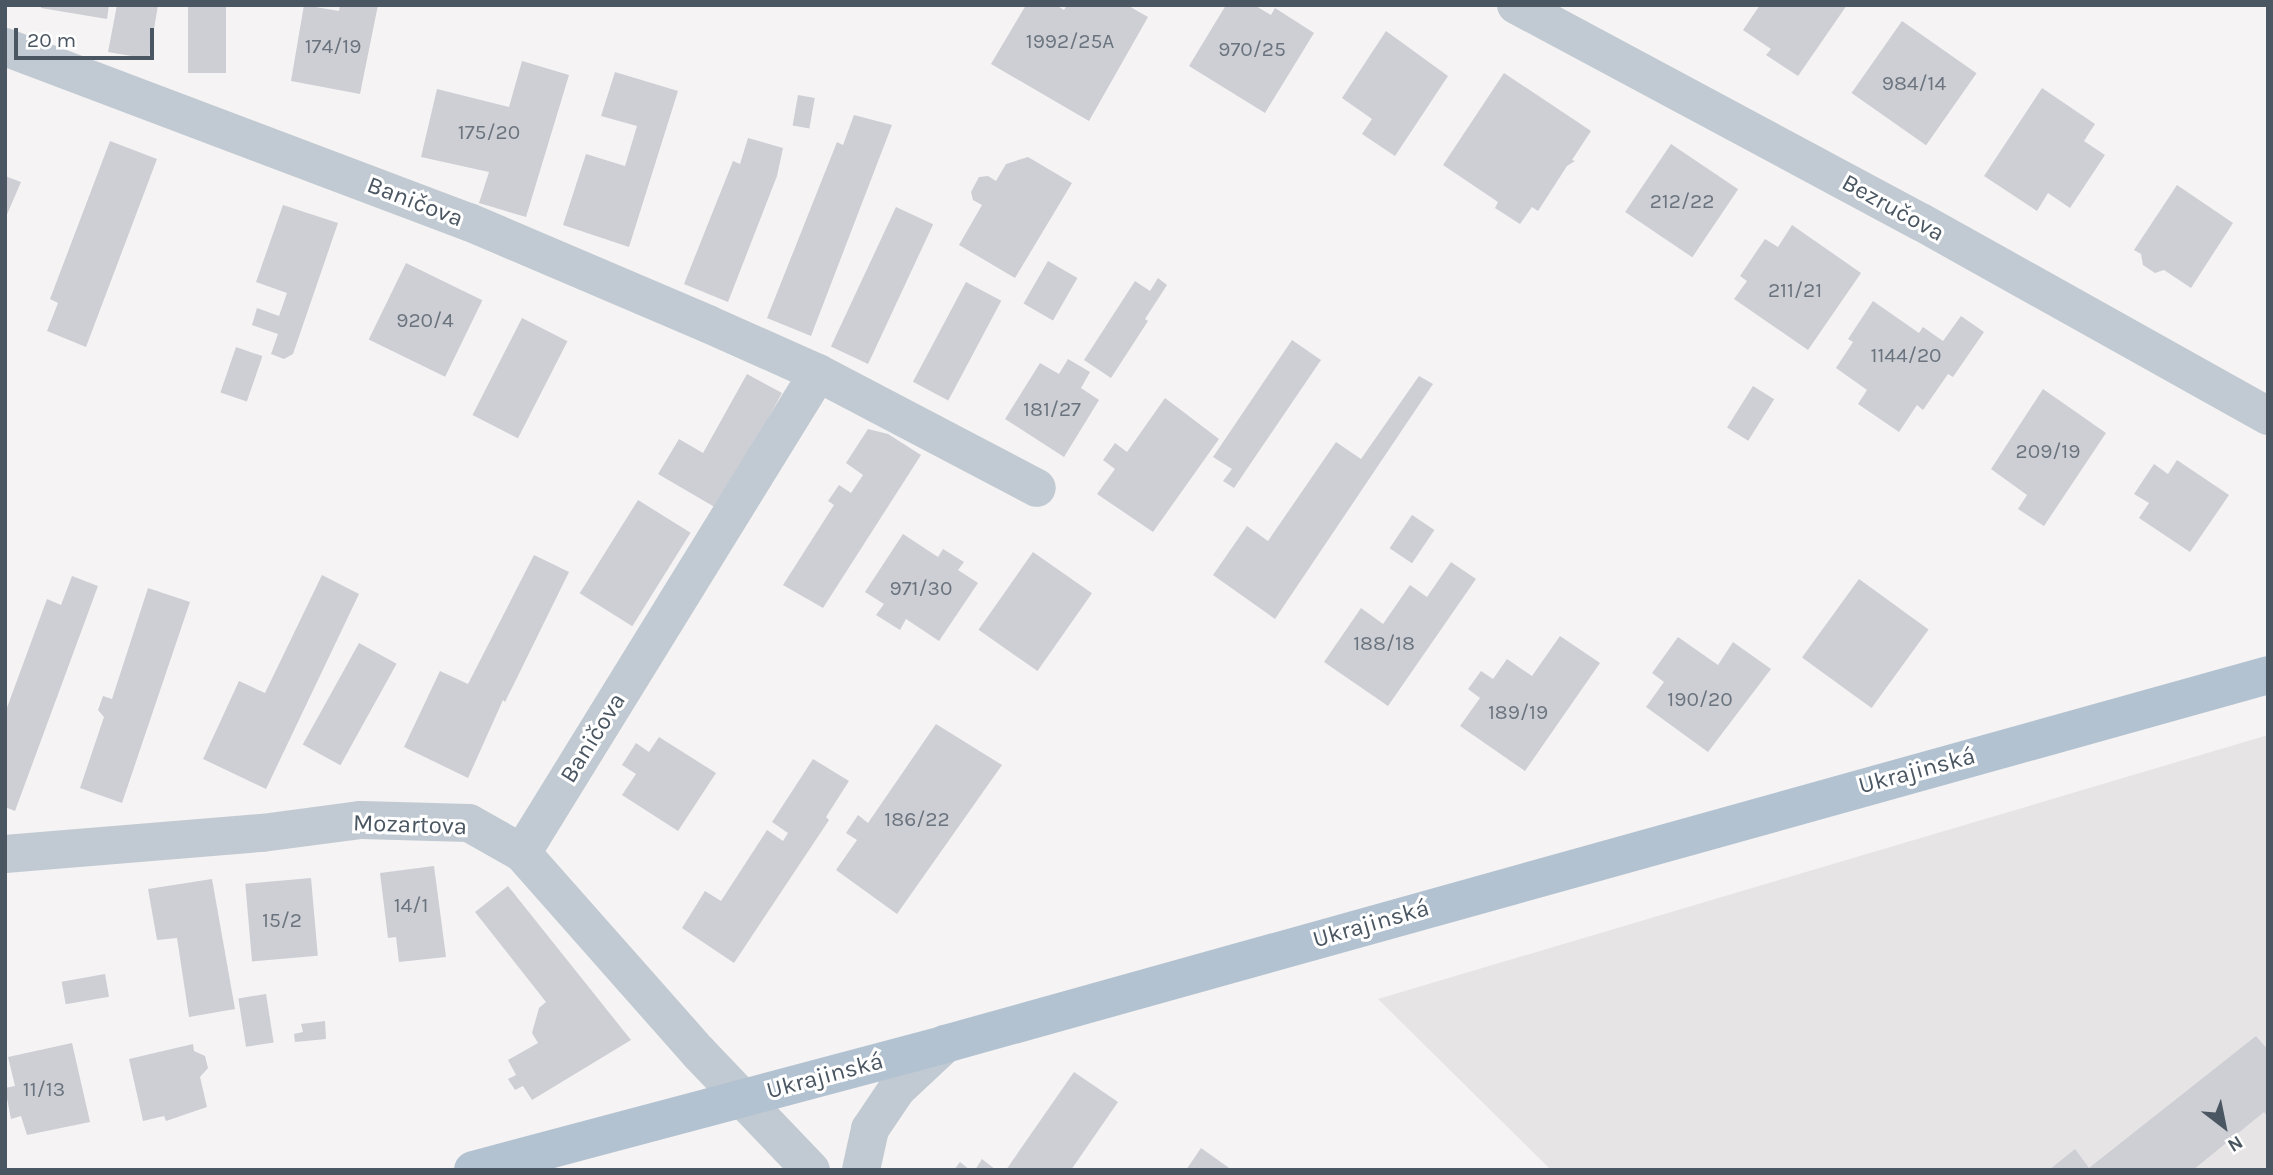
<!DOCTYPE html>
<meta charset="utf-8">
<style>
body{margin:0}
#map{position:relative;width:2273px;height:1175px;overflow:hidden;background:#f5f3f3;font-family:Karla,sans-serif}
div>[style]{position:absolute}
[style*='--x']{left:calc(var(--x)*1px);top:calc(var(--y)*1px);width:calc(var(--w)*1px);rotate:calc(var(--a)*1deg)}
.education>*{inset:0;background:#e6e4e5}
.building>*{inset:0;background:#cdcfd5;transform-origin:0 0}
.minor>*{height:38px;margin:-19px;padding:0 19px;transform-origin:19px;border-radius:19px;background:#c1cad2}
.major>*{height:38px;margin:-19px;padding:0 19px;transform-origin:19px;border-radius:19px;background:#b3c2d1}
span{translate:-50% -50%;white-space:nowrap;text-align:center;line-height:1.15;-webkit-text-stroke:6px #fff;paint-order:stroke}
.number-label{font-size:21px;color:#6b747e}
.number-label span{-webkit-text-stroke-width:0}
.street-label{font-size:24px;color:#4a5661}
.frame{position:absolute;inset:0;border:7px solid #4a5661;pointer-events:none}
.north{position:absolute;left:2189px;top:1091px;width:70px;height:70px;-webkit-text-stroke:5px #fff;paint-order:stroke;rotate:148deg;font-size:19px;font-weight:700;line-height:28px;text-align:center;color:#4a5661}
.north::after{content:'';display:block;margin:auto;width:24px;height:32px;background:#4a5661;clip-path:polygon(50% 0,100% 100%,50% 72%,0 100%)}
.scale{position:absolute;left:14px;top:28px;width:140px;height:32px;box-sizing:border-box;border:4px solid #4a5661;border-top:0;padding-left:9px;font-size:21px;line-height:24px;white-space:nowrap;color:#4a5661;-webkit-text-stroke:5px #fff;paint-order:stroke}
</style>
<div id="map">
<div class="education">
<div style="clip-path:polygon(2268px 735px,2268px 1170px,1551px 1170px,1378px 999px)"></div>
</div>
<div class="building">
<div style="clip-path:polygon(42px 5px,109px 5px,107px 19px,41px 8px)"></div>
<div style="clip-path:polygon(117px 5px,158px 5px,149px 59px,108px 52px)"></div>
<div style="left:188px;top:5px;width:38px;height:68px"></div>
<div style="clip-path:polygon(304px 5px,339px 11px,340px 5px,378px 5px,360px 94px,291px 81px)"></div>
<div style="clip-path:polygon(1026px 5px,1056px 5px,1064px 10px,1067px 5px,1127px 5px,1148px 17px,1089px 121px,991px 64px)"></div>
<div style="clip-path:polygon(1226px 5px,1254px 5px,1271px 15px,1275px 8px,1314px 33px,1265px 113px,1189px 66px)"></div>
<div style="clip-path:polygon(1760px 5px,1847px 5px,1798px 76px,1766px 55px,1771px 49px,1743px 30px)"></div>
<div style="left:1902px;top:21px;width:91px;height:88px;rotate:35deg"></div>
<div style="clip-path:polygon(1386px 31px,1448px 76px,1395px 156px,1362px 134px,1372px 119px,1342px 98px)"></div>
<div style="clip-path:polygon(522px 61px,569px 75px,526px 217px,479px 203px,489px 172px,421px 157px,437px 89px,509px 107px)"></div>
<div style="clip-path:polygon(615px 72px,678px 91px,629px 247px,563px 225px,586px 154px,625px 166px,637px 126px,601px 116px)"></div>
<div style="clip-path:polygon(1504px 73px,1591px 131px,1572px 160px,1575px 161px,1567px 166px,1538px 211px,1532px 207px,1520px 224px,1495px 208px,1498px 202px,1443px 165px)"></div>
<div style="clip-path:polygon(2042px 88px,2095px 124px,2084px 141px,2105px 155px,2070px 208px,2048px 193px,2037px 211px,1984px 176px)"></div>
<div style="left:798px;top:95px;width:17px;height:31px;rotate:10deg"></div>
<div style="clip-path:polygon(854px 115px,892px 125px,811px 336px,767px 318px,837px 142px,843px 145px)"></div>
<div style="clip-path:polygon(748px 138px,783px 148px,777px 176px,728px 302px,684px 284px,733px 161px,740px 164px)"></div>
<div style="clip-path:polygon(110px 141px,157px 159px,86px 347px,47px 331px,58px 303px,50px 299px)"></div>
<div style="left:1671px;top:144px;width:81px;height:82px;rotate:34deg"></div>
<div style="clip-path:polygon(1028px 157px,1072px 183px,1015px 278px,959px 245px,982px 205px,973px 200px,971px 192px,979px 177px,988px 176px,996px 181px,1006px 164px)"></div>
<div style="clip-path:polygon(5px 176px,21px 182px,5px 219px)"></div>
<div style="clip-path:polygon(2177px 185px,2233px 223px,2191px 288px,2164px 270px,2155px 273px,2143px 265px,2141px 254px,2134px 250px)"></div>
<div style="clip-path:polygon(283px 205px,338px 223px,293px 354px,284px 359px,271px 354px,278px 334px,252px 325px,257px 308px,279px 316px,287px 293px,256px 282px)"></div>
<div style="left:896px;top:207px;width:41px;height:154px;rotate:25deg"></div>
<div style="clip-path:polygon(1792px 225px,1861px 273px,1808px 350px,1734px 299px,1747px 281px,1740px 276px,1765px 239px,1778px 247px)"></div>
<div style="left:1048px;top:261px;width:34px;height:49px;rotate:30deg"></div>
<div style="left:406px;top:263px;width:85px;height:85px;rotate:26deg"></div>
<div style="clip-path:polygon(1158px 278px,1167px 285px,1145px 319px,1148px 321px,1111px 378px,1084px 360px,1135px 281px,1150px 291px)"></div>
<div style="left:966px;top:282px;width:40px;height:113px;rotate:28deg"></div>
<div style="clip-path:polygon(1873px 301px,1919px 333px,1923px 327px,1943px 341px,1961px 316px,1984px 332px,1953px 377px,1948px 374px,1923px 410px,1917px 405px,1899px 432px,1858px 404px,1867px 390px,1836px 368px,1853px 342px,1848px 339px)"></div>
<div style="left:522px;top:318px;width:51px;height:109px;rotate:27deg"></div>
<div style="clip-path:polygon(1292px 340px,1321px 360px,1234px 488px,1223px 481px,1232px 469px,1213px 457px)"></div>
<div style="left:236px;top:347px;width:28px;height:48px;rotate:19deg"></div>
<div style="clip-path:polygon(1068px 359px,1090px 372px,1081px 388px,1099px 400px,1064px 457px,1005px 419px,1040px 363px,1059px 374px)"></div>
<div style="clip-path:polygon(747px 374px,782px 393px,718px 509px,658px 474px,679px 439px,703px 453px)"></div>
<div style="clip-path:polygon(1419px 376px,1433px 384px,1275px 619px,1213px 575px,1247px 526px,1268px 541px,1336px 442px,1361px 459px)"></div>
<div style="left:1753px;top:386px;width:25px;height:49px;rotate:32deg"></div>
<div style="clip-path:polygon(2043px 389px,2106px 433px,2044px 526px,2018px 509px,2027px 495px,1991px 469px)"></div>
<div style="clip-path:polygon(1165px 398px,1219px 439px,1153px 532px,1097px 494px,1115px 469px,1103px 460px,1115px 443px,1127px 452px)"></div>
<div style="clip-path:polygon(868px 429px,888px 434px,921px 455px,823px 608px,783px 585px,834px 505px,828px 501px,839px 485px,851px 493px,863px 475px,846px 463px)"></div>
<div style="clip-path:polygon(2177px 460px,2229px 495px,2190px 552px,2139px 518px,2149px 503px,2134px 494px,2154px 464px,2168px 474px)"></div>
<div style="left:638px;top:500px;width:62px;height:110px;rotate:32deg"></div>
<div style="left:1412px;top:515px;width:27px;height:40px;rotate:34deg"></div>
<div style="clip-path:polygon(903px 534px,938px 557px,943px 549px,964px 562px,958px 570px,978px 583px,939px 641px,906px 619px,900px 630px,876px 615px,884px 604px,865px 592px)"></div>
<div style="left:1033px;top:552px;width:72px;height:95px;rotate:35deg"></div>
<div style="clip-path:polygon(534px 555px,569px 572px,505px 702px,503px 700px,468px 778px,404px 747px,440px 671px,468px 684px)"></div>
<div style="clip-path:polygon(1451px 562px,1476px 579px,1388px 706px,1324px 662px,1361px 608px,1383px 624px,1410px 585px,1427px 597px)"></div>
<div style="clip-path:polygon(322px 575px,359px 594px,266px 789px,203px 759px,239px 681px,265px 693px)"></div>
<div style="clip-path:polygon(72px 576px,98px 586px,15px 811px,5px 807px,5px 713px,47px 599px,61px 605px)"></div>
<div style="left:1859px;top:579px;width:86px;height:97px;rotate:36deg"></div>
<div style="clip-path:polygon(148px 588px,190px 602px,122px 803px,80px 788px,104px 717px,98px 710px,103px 696px,112px 699px)"></div>
<div style="clip-path:polygon(1560px 636px,1600px 663px,1525px 771px,1460px 726px,1480px 698px,1468px 689px,1481px 671px,1493px 679px,1507px 659px,1532px 676px)"></div>
<div style="clip-path:polygon(1678px 637px,1718px 665px,1733px 642px,1771px 669px,1708px 752px,1646px 707px,1664px 682px,1652px 673px)"></div>
<div style="left:359px;top:643px;width:43px;height:116px;rotate:29deg"></div>
<div style="clip-path:polygon(936px 724px,1002px 765px,897px 914px,836px 870px,857px 840px,846px 833px,858px 815px,868px 823px)"></div>
<div style="clip-path:polygon(659px 737px,716px 773px,678px 831px,622px 795px,636px 774px,622px 765px,636px 743px,649px 752px)"></div>
<div style="clip-path:polygon(813px 759px,849px 781px,826px 817px,829px 820px,734px 963px,682px 928px,705px 891px,721px 901px,767px 830px,783px 841px,788px 833px,772px 822px)"></div>
<div style="clip-path:polygon(434px 866px,446px 957px,399px 962px,396px 937px,388px 938px,380px 873px)"></div>
<div style="left:311px;top:878px;width:78px;height:66px;rotate:85deg"></div>
<div style="clip-path:polygon(212px 879px,235px 1009px,189px 1017px,177px 938px,157px 940px,148px 889px)"></div>
<div style="clip-path:polygon(508px 886px,631px 1040px,532px 1100px,523px 1086px,515px 1090px,508px 1079px,516px 1075px,508px 1060px,538px 1043px,532px 1033px,539px 1008px,546px 1002px,475px 912px)"></div>
<div style="left:105px;top:974px;width:23px;height:44px;rotate:80deg"></div>
<div style="left:266px;top:994px;width:49px;height:28px;rotate:81deg"></div>
<div style="clip-path:polygon(325px 1021px,326px 1039px,295px 1042px,294px 1034px,303px 1032px,301px 1024px)"></div>
<div style="clip-path:polygon(2256px 1036px,2268px 1050px,2268px 1117px,2264px 1112px,2193px 1170px,2049px 1170px,2075px 1149px,2089px 1168px)"></div>
<div style="clip-path:polygon(72px 1043px,90px 1122px,27px 1135px,21px 1116px,11px 1119px,5px 1088px,15px 1086px,8px 1057px)"></div>
<div style="clip-path:polygon(193px 1044px,194px 1051px,205px 1056px,208px 1068px,200px 1077px,207px 1107px,166px 1121px,164px 1116px,143px 1121px,129px 1059px)"></div>
<div style="clip-path:polygon(1074px 1072px,1118px 1102px,1071px 1170px,1006px 1170px)"></div>
<div style="clip-path:polygon(1201px 1148px,1232px 1170px,1186px 1170px)"></div>
<div style="clip-path:polygon(982px 1159px,996px 1170px,975px 1170px)"></div>
<div style="clip-path:polygon(960px 1162px,970px 1170px,954px 1170px)"></div>
</div>
<div class="minor">
<div style="--x:1516;--y:5;--w:459;--a:28.2"></div>
<div style="--x:1921;--y:222;--w:398;--a:29.2"></div>
<div style="--x:5;--y:47;--w:496;--a:20.7"></div>
<div style="--x:469;--y:222;--w:260;--a:23.1"></div>
<div style="--x:708;--y:324;--w:120;--a:24"></div>
<div style="--x:818;--y:373;--w:247;--a:27.7"></div>
<div style="--x:522;--y:853;--w:564;--a:-58.34"></div>
<div style="--x:5;--y:854;--w:258;--a:-4.7"></div>
<div style="--x:262;--y:833;--w:100;--a:-7.5"></div>
<div style="--x:361;--y:820;--w:108;--a:1.6"></div>
<div style="--x:469;--y:823;--w:61;--a:29.5"></div>
<div style="--x:522;--y:853;--w:267;--a:48.5"></div>
<div style="--x:699;--y:1053;--w:162;--a:46.3"></div>
<div style="--x:861;--y:1170;--w:42;--a:-77.6"></div>
<div style="--x:870;--y:1129;--w:48;--a:-56"></div>
<div style="--x:897;--y:1089;--w:66;--a:-43.2"></div>
</div>
<div class="major">
<div style="--x:473;--y:1170;--w:489;--a:-14.9"></div>
<div style="--x:945;--y:1044;--w:1373;--a:-15.58"></div>
</div>
<div class="number-label">
<span style="left:1070px;top:41px">1992/25A</span>
<span style="left:333px;top:46px">174/19</span>
<span style="left:1252px;top:49px">970/25</span>
<span style="left:1914px;top:83px">984/14</span>
<span style="left:489px;top:132px">175/20</span>
<span style="left:1682px;top:201px">212/22</span>
<span style="left:1795px;top:290px">211/21</span>
<span style="left:425px;top:320px">920/4</span>
<span style="left:1906px;top:355px">1144/20</span>
<span style="left:1052px;top:409px">181/27</span>
<span style="left:2048px;top:451px">209/19</span>
<span style="left:921px;top:588px">971/30</span>
<span style="left:1384px;top:643px">188/18</span>
<span style="left:1700px;top:699px">190/20</span>
<span style="left:1518px;top:712px">189/19</span>
<span style="left:917px;top:819px">186/22</span>
<span style="left:411px;top:905px">14/1</span>
<span style="left:282px;top:920px">15/2</span>
<span style="left:44px;top:1089px">11/13</span>
</div>
<div class="street-label">
<span style="left:415px;top:202px;rotate:21deg">Baničova</span>
<span style="left:1893px;top:208px;rotate:29deg">Bezručova</span>
<span style="left:593px;top:738px;rotate:-58deg">Baničova</span>
<span style="left:1917px;top:771px;rotate:-15deg">Ukrajinská</span>
<span style="left:410px;top:825px;rotate:2deg">Mozartova</span>
<span style="left:1371px;top:924px;rotate:-16deg">Ukrajinská</span>
<span style="left:825px;top:1076px;rotate:-15deg">Ukrajinská</span>
</div>
<div class="frame"></div>
<div class="north">N</div>
<div class="scale">20 m</div>
</div>
